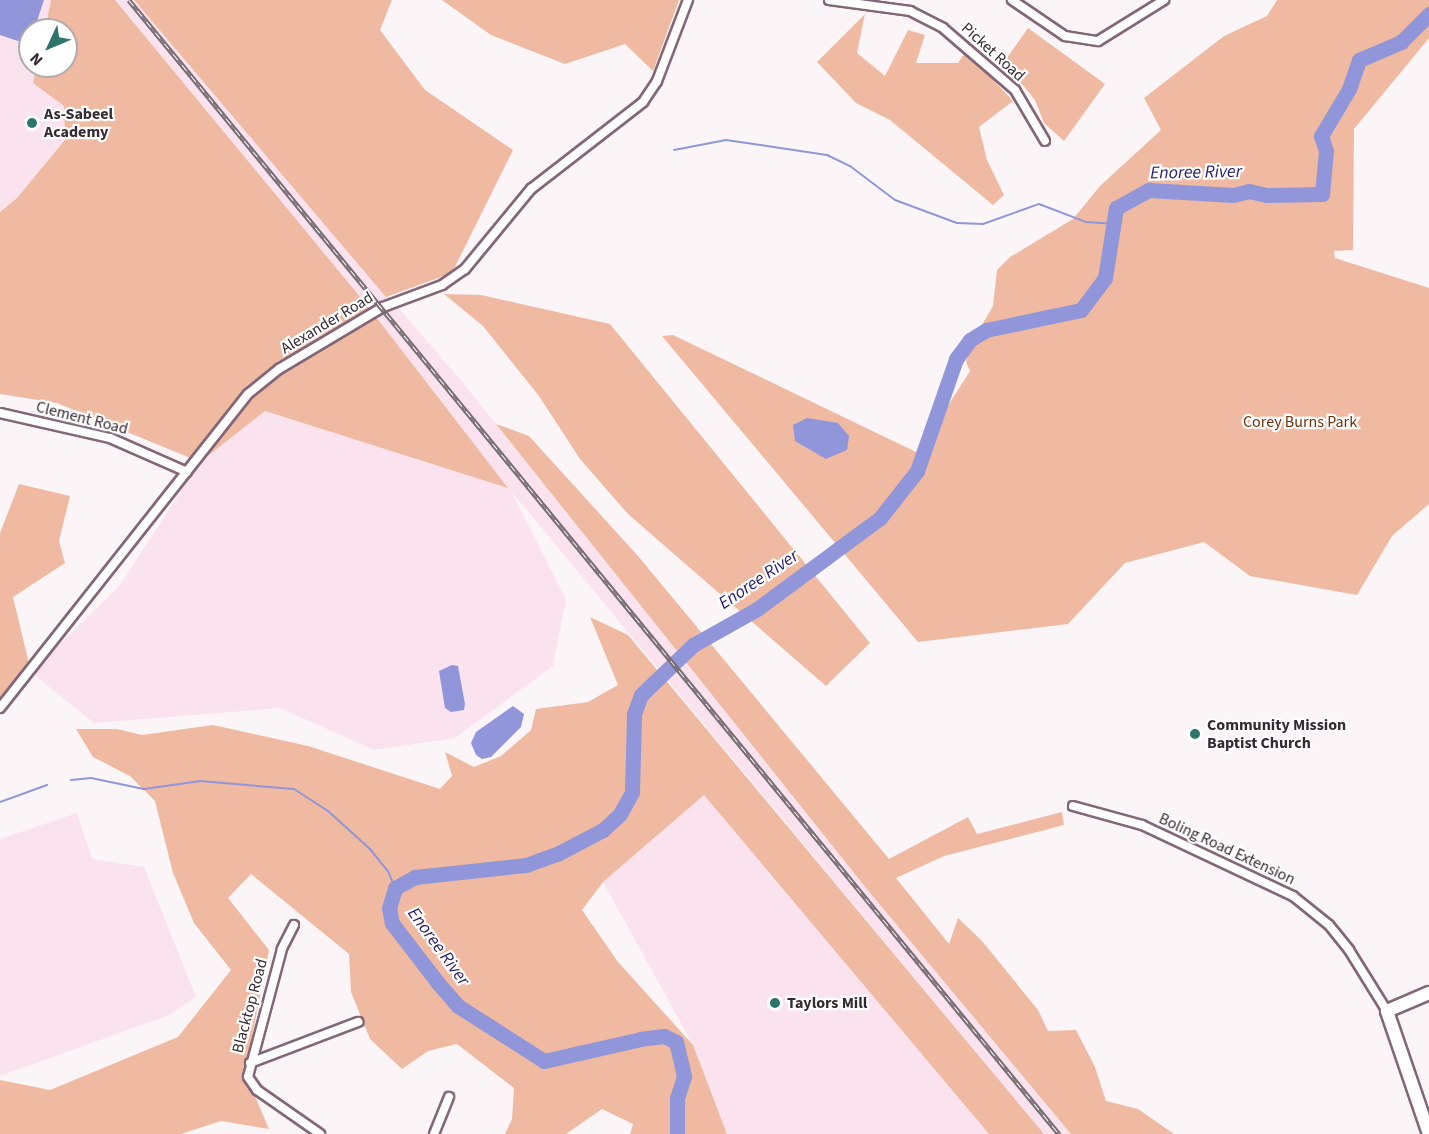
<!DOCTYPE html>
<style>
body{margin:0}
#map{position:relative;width:1429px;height:1134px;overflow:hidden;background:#fbf5f8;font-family:"Source Sans 3",sans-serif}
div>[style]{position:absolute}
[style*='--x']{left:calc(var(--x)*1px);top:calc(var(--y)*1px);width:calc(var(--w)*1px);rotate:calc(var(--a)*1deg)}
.built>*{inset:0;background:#fae2ef}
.green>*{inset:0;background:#efbaa1}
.water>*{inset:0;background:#9096d9}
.stream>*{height:2px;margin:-1px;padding:0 1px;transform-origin:1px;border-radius:1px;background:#9096d9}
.river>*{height:15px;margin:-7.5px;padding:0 7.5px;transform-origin:7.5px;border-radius:7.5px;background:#9096d9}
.roads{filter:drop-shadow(2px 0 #836777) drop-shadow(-2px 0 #836777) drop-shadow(0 2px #836777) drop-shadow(0 -2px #836777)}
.street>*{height:8px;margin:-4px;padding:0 4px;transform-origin:4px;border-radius:4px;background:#fff}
.secondary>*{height:12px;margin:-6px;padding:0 6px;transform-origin:6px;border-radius:6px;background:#fff}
.rail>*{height:4.5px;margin-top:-2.25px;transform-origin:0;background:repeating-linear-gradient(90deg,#fff 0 7px,#766c72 0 14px);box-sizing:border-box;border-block:2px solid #766c72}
.dots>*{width:16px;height:16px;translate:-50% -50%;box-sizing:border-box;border:3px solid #fff;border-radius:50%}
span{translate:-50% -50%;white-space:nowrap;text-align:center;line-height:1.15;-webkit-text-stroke:4.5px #fff;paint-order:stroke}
.street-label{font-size:16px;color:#362a31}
.poi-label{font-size:16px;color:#362a31;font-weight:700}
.left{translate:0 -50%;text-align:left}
.park-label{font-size:16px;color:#71310a}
.water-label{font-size:18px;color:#27206d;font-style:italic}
.north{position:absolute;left:18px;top:18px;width:60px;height:60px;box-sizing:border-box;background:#fff;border:2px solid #afaaad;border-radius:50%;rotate:226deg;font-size:16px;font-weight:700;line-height:24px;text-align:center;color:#362a31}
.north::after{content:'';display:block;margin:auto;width:21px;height:27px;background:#2d746b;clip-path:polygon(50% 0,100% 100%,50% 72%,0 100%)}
</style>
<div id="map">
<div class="built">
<div style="clip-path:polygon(0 0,51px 0,45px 30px,30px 30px,30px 66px,36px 66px,33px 83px,64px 106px,65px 141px,17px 198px,0 212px)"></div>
<div style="clip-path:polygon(115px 0,134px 0,464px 384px,866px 888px,1071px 1134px,1044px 1134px,511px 491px,566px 599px,553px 666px,455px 738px,374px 750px,280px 708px,94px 723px,31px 672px,120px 585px,200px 462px,264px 411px,507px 487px,366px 304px)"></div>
<div style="clip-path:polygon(704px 795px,786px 891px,989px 1134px,727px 1134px,693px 1045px,603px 882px)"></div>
<div style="clip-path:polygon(77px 813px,92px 859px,144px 867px,196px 997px,169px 1015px,0 1076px,0 839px)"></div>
</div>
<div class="green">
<div style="clip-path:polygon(51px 0,115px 0,366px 304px,508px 488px,265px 411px,200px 462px,57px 403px,0 394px,0 212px,17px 198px,65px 140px,64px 106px,33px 83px,36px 66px,66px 66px,66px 30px,45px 30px)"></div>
<div style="clip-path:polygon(134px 0,392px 0,380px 30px,425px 90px,513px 150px,452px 273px,386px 297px)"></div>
<div style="clip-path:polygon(442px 0,679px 0,653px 71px,625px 44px,565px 64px,491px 35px)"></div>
<div style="clip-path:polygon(1277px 0,1429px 0,1429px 38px,1354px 129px,1353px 250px,1334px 251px,1335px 258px,1429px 288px,1429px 504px,1392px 536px,1357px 595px,1250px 576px,1204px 542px,1125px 563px,1068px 624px,918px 642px,662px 336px,673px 335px,918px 453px,970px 371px,966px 362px,972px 342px,993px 306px,997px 270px,1010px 257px,1073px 219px,1100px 186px,1161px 130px,1144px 98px,1224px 36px,1267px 16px)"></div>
<div style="clip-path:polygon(865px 14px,857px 53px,885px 76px,908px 30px,925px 35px,916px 63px,958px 63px,966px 51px,1013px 101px,979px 127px,987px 160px,1004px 195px,993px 205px,890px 120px,856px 103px,817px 62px)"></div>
<div style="clip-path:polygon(1028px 28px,1105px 84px,1064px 141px,1044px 123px,1035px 100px,1004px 62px)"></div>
<div style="clip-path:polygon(444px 294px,481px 295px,610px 324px,870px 643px,826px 686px,628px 514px,580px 459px,539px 396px,483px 326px)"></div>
<div style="clip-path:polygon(496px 424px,529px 436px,638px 556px,889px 859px,968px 817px,977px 834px,1062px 812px,1064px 825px,944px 856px,896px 878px,949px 944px,958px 918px,982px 941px,1038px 1010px,1048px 1031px,1076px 1030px,1095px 1067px,1106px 1101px,1138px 1109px,1174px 1134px,1071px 1134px,866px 888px)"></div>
<div style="clip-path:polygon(19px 484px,70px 496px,59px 541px,65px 563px,13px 597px,31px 672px,0 703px,0 533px)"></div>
<div style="clip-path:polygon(590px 617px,628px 635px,1044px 1134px,989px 1134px,704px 795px,603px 882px,582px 910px,618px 962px,693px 1045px,727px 1134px,630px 1134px,633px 1124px,602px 1109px,566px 1134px,505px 1134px,512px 1119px,514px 1088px,457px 1044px,428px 1051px,402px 1069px,370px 1039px,351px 992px,349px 954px,251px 874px,228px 898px,269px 950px,245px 1073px,269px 1129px,221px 1121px,181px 1134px,0 1134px,0 1080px,50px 1090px,178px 1037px,231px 970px,194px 923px,173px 873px,155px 801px,130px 776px,93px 757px,76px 729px,117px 729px,142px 735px,213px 725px,308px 746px,440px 789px,452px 776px,445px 752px,474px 767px,501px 756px,531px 730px,536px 709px,588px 702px,618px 685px)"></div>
</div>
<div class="water">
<div style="clip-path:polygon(0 0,44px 0,34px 30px,30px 30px,30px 40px,18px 41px,0 35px)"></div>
<div style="clip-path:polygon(807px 418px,838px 423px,849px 436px,847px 450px,826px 459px,795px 441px,793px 425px)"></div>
<div style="clip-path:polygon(452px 665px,458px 666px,465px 704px,464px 710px,451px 712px,445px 708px,439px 671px)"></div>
<div style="clip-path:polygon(513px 706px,524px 714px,521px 727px,491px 757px,482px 759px,476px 755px,471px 743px,476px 732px)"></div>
</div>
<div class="stream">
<div style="--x:674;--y:150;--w:53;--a:-10.9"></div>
<div style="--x:726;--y:140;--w:102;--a:8.4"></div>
<div style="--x:827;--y:155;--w:25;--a:26"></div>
<div style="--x:850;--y:166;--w:56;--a:37.1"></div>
<div style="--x:895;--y:200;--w:66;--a:20.4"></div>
<div style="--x:957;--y:223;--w:26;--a:2"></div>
<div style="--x:983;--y:224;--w:59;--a:-19.7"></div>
<div style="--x:1039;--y:204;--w:50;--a:21"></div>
<div style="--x:1086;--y:222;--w:29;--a:4"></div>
<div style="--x:71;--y:780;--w:20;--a:-6"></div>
<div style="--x:91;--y:778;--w:54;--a:11.7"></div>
<div style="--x:144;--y:789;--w:57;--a:-8.1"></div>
<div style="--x:200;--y:781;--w:94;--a:4.9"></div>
<div style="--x:294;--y:789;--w:40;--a:32.9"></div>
<div style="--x:328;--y:811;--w:57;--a:42.1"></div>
<div style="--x:370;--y:849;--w:28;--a:51"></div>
<div style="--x:388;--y:871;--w:18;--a:68"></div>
<div style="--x:0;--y:802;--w:50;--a:-19.9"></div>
</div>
<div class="river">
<div style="--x:677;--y:1134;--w:36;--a:-90"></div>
<div style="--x:677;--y:1098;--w:23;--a:-72"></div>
<div style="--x:684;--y:1076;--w:35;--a:-103"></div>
<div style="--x:676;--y:1042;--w:13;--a:-153"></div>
<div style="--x:664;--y:1036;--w:23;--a:173"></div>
<div style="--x:641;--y:1039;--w:99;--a:167.2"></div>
<div style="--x:544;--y:1061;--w:102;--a:-147.4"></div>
<div style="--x:458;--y:1006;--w:30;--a:-131"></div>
<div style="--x:438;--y:983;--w:76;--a:-127.5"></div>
<div style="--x:392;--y:923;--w:15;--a:-101"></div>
<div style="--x:389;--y:908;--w:21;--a:-73"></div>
<div style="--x:395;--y:888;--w:23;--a:-29"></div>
<div style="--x:415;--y:877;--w:112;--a:-6.2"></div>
<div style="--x:526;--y:865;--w:33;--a:-20"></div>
<div style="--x:557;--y:854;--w:52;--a:-27.6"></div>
<div style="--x:603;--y:830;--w:23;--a:-43"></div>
<div style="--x:620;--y:814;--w:25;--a:-61"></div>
<div style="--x:632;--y:792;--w:78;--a:-88.5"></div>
<div style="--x:634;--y:714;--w:20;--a:-70"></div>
<div style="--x:641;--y:695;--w:72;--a:-43.9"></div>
<div style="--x:693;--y:645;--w:73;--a:-29.4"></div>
<div style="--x:757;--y:609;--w:153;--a:-36.5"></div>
<div style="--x:880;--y:518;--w:60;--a:-51.8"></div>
<div style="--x:917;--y:471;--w:119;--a:-70.8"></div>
<div style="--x:956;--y:359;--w:24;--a:-54"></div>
<div style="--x:970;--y:340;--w:19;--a:-32"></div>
<div style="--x:986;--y:330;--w:97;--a:-11.9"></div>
<div style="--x:1081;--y:310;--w:40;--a:-53"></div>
<div style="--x:1105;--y:278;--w:71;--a:-81.1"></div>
<div style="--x:1116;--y:208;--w:38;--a:-29"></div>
<div style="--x:1149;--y:190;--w:84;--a:3.4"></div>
<div style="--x:1233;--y:195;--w:16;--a:-14"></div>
<div style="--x:1249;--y:191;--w:17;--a:13"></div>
<div style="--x:1266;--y:195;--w:56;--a:-1"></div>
<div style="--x:1322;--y:194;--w:43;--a:-84.7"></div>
<div style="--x:1326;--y:151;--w:16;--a:-108"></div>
<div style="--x:1321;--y:136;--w:55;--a:-59.2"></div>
<div style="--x:1349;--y:89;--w:31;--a:-71"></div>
<div style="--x:1359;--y:60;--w:46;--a:-23.2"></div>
<div style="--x:1401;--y:42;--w:40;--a:-45"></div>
</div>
<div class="roads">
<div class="street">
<div style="--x:829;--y:0;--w:82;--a:7.7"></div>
<div style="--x:910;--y:11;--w:37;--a:27"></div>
<div style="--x:943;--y:28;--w:95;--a:40.7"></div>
<div style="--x:1015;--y:90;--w:59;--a:59.5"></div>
<div style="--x:1012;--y:0;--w:64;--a:34.2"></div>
<div style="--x:1065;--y:36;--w:33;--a:9"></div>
<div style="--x:1098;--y:41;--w:78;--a:-31.8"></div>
<div style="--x:0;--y:413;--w:113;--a:12.8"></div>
<div style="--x:110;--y:438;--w:84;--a:23.8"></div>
<div style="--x:0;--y:708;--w:400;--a:-51.7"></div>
<div style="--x:248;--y:394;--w:40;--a:-39"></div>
<div style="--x:279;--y:369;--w:121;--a:-30.8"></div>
<div style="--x:383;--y:307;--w:63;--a:-20.4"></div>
<div style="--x:442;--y:285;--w:28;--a:-35"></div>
<div style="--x:465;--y:269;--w:104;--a:-50.5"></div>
<div style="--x:531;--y:189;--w:142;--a:-37.8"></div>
<div style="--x:643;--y:102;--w:25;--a:-56"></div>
<div style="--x:657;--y:81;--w:87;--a:-69.1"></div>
<div style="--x:1073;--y:806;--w:72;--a:15.4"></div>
<div style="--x:1142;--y:825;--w:167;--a:25.2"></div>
<div style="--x:1293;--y:896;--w:46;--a:38.9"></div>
<div style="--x:1329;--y:925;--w:32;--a:51"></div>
<div style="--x:1349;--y:950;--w:72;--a:58.1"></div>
<div style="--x:294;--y:925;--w:27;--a:117"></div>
<div style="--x:282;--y:949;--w:132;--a:104.9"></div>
<div style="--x:248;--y:1077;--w:16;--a:55"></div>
<div style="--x:257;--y:1090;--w:77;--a:34.9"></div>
<div style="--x:250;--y:1063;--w:116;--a:-20.8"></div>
<div style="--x:434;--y:1134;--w:40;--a:-68"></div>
</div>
<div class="secondary">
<div style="--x:1429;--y:1134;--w:130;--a:-108.9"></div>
<div style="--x:1387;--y:1011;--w:46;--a:-23.2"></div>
</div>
</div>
<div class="rail">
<div style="--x:129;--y:0;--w:1467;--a:50.64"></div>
</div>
<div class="dots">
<div style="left:32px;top:123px;background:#2d746b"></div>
<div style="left:1195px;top:734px;background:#2d746b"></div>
<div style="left:775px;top:1003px;background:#2d746b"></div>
</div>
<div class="street-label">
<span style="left:993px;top:52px;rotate:42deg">Picket Road</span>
<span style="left:327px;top:323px;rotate:-31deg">Alexander Road</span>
<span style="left:82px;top:418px;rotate:14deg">Clement Road</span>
<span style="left:1227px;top:849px;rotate:25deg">Boling Road Extension</span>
<span style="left:250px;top:1006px;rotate:-75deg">Blacktop Road</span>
</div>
<div class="poi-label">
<span class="left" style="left:44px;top:123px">As-Sabeel<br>Academy</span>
<span class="left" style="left:1207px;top:734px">Community Mission<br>Baptist Church</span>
<span class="left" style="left:787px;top:1003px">Taylors Mill</span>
</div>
<div class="park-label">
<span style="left:1300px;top:422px">Corey Burns Park</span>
</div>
<div class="water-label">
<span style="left:1196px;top:173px;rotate:-1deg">Enoree River</span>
<span style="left:759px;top:580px;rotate:-34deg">Enoree River</span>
<span style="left:438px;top:947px;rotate:54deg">Enoree River</span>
</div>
<div class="north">N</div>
</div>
